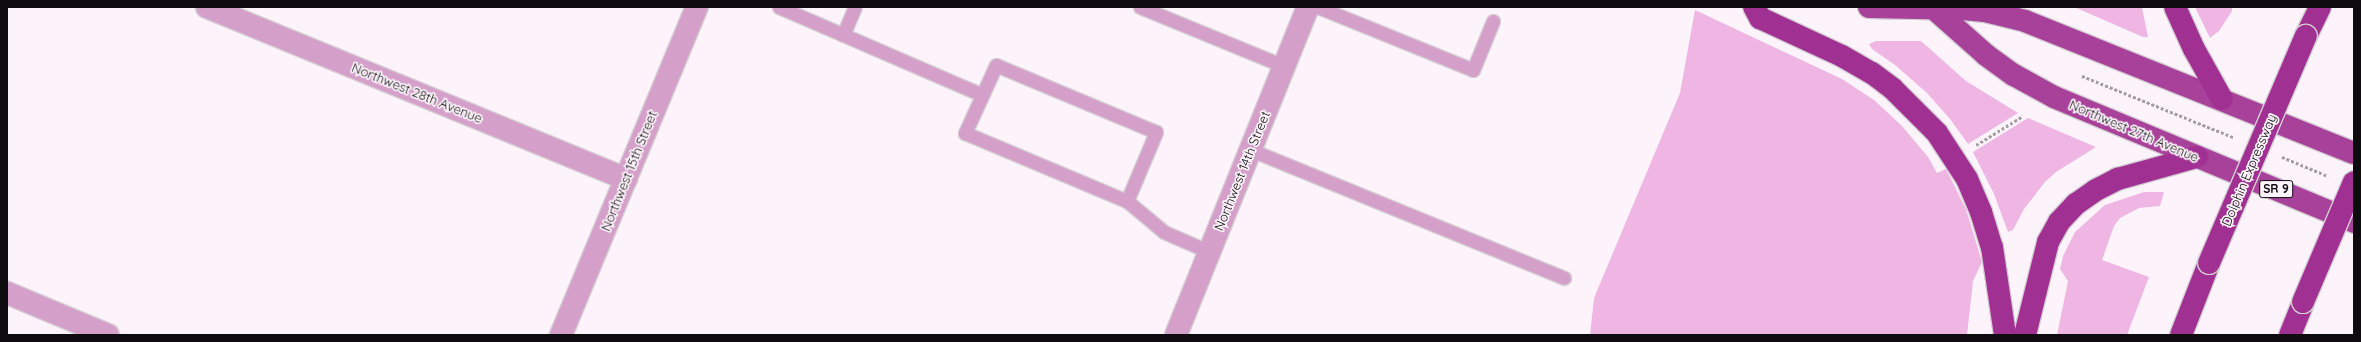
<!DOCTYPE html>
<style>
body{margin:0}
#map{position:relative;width:2361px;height:342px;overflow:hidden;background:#fcf4fa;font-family:Quicksand,sans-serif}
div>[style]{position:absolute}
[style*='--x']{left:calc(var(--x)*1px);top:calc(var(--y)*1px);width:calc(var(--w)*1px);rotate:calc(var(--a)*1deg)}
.green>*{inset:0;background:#efb6e4}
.path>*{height:2.5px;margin-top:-1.25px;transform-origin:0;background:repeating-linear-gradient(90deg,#a39ea2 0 3px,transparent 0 5px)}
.roads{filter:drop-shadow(1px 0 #d6cfd4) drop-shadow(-1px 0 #d6cfd4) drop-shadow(0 1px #d6cfd4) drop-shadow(0 -1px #d6cfd4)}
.service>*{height:13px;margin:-6.5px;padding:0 6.5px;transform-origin:6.5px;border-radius:6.5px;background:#d4a0ca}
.minor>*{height:22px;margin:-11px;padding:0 11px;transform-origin:11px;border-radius:11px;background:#d4a0ca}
.tertiary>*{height:22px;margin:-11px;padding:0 11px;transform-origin:11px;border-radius:11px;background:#d4a0ca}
.trunk>*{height:22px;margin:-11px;padding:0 11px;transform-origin:11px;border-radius:11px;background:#a8419a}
.motorway>*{height:22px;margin:-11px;padding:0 11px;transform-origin:11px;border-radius:11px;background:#a13093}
.bridges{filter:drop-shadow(1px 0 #d6cfd4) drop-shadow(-1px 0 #d6cfd4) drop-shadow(0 1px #d6cfd4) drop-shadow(0 -1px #d6cfd4)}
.motorway-bridge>*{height:22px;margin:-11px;padding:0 11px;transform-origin:11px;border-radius:11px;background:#a13093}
span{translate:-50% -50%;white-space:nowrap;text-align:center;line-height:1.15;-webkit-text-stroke:3.5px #fcf4fa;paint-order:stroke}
.shield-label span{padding:1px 3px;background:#fcf4fa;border:1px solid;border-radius:3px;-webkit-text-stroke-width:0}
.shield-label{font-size:12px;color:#0d0b0d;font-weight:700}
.street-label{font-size:13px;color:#0d0b0d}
.frame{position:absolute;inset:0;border:8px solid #0d0b0d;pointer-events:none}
</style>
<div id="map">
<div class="green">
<div style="clip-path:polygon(2074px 7px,2142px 7px,2148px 37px,2143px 37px)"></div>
<div style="clip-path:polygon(2195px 7px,2232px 7px,2232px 11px,2219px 31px,2210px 38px)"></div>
<div style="clip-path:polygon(1695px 10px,1842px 79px,1874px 100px,1902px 126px,1928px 157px,1937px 173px,1946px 169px,1966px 209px,1982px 262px,1973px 281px,1967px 335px,1590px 335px,1594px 298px,1680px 93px)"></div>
<div style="clip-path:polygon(1876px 41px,1921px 41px,1966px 81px,2018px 113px,1968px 144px,1950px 119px,1927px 93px,1895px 65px,1872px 49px,1869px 44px)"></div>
<div style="clip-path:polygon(2028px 118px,2096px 147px,2056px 172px,2045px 182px,2024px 209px,2013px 230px,2008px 232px,1994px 194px,1973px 152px)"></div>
<div style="clip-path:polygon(2144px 192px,2164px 192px,2160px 206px,2139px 208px,2120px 218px,2114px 226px,2102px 260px,2149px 277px,2127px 335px,2057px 335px,2068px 281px,2060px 269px,2063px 256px,2075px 232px,2105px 205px)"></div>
</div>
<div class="path">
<div style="--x:2082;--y:76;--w:163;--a:22"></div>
<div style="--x:1976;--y:145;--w:55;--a:-31.7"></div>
<div style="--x:2282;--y:157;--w:50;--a:22.4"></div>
</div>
<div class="roads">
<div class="service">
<div style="--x:779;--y:7;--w:221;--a:23.4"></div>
<div style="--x:1140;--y:7;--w:156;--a:22.3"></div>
<div style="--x:1318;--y:7;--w:167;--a:22.1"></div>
<div style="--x:1473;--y:70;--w:53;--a:-67.8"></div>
<div style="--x:843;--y:35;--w:30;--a:-67"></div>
<div style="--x:1251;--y:150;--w:338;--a:22.2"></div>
<div style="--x:1127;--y:201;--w:75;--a:-67.2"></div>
<div style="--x:1156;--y:132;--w:173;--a:-157.3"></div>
<div style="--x:996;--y:65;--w:75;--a:114.5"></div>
<div style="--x:965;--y:133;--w:176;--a:22.8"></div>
<div style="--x:1127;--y:201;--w:48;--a:40"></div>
<div style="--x:1164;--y:232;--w:50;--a:23.5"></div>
</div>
<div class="minor">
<div style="--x:207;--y:7;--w:453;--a:22.3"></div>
<div style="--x:7;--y:293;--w:109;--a:22.6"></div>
<div style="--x:561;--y:335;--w:355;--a:-67.5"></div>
</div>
<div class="tertiary">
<div style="--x:1176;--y:335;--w:354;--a:-68.1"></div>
</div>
<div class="trunk">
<div style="--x:1869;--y:7;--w:93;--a:1.2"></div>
<div style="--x:1962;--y:9;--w:23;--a:5"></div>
<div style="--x:1985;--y:11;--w:41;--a:14"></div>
<div style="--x:2025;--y:21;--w:354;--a:21.9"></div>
<div style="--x:1932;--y:7;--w:72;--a:41.6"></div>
<div style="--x:1986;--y:55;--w:34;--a:36"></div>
<div style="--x:2014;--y:75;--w:46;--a:28.8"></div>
<div style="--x:2054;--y:97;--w:325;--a:22.6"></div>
</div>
<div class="motorway">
<div style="--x:1754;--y:7;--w:13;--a:61"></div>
<div style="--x:1760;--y:18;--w:90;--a:24.9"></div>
<div style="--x:1842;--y:56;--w:34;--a:30"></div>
<div style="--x:1872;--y:73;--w:26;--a:37"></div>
<div style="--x:1893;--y:89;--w:62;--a:45"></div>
<div style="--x:1937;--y:133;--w:55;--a:56.9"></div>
<div style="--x:1967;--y:179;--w:36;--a:67"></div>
<div style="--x:1981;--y:212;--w:37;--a:73"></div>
<div style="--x:1992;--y:247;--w:89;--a:81.6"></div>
<div style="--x:2175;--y:7;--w:46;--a:65.7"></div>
<div style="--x:2194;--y:49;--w:57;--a:60.8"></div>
<div style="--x:2306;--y:36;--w:32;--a:-64"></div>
<div style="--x:2025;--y:335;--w:96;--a:-76.1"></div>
<div style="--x:2048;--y:242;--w:23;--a:-61"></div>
<div style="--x:2059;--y:222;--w:25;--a:-47"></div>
<div style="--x:2076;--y:204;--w:24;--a:-35"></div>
<div style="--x:2096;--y:190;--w:25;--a:-27"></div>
<div style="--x:2118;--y:179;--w:82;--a:-15.6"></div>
<div style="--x:2181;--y:335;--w:77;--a:-68.7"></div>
<div style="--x:2290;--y:335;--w:35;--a:-68"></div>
</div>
</div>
<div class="bridges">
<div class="motorway-bridge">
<div style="--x:2209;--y:263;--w:247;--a:-66.9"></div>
<div style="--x:2303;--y:302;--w:130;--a:-67"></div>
</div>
</div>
<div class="shield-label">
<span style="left:2276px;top:189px">SR 9</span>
</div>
<div class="street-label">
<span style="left:417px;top:93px;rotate:22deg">Northwest 28th Avenue</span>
<span style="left:2134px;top:131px;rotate:23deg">Northwest 27th Avenue</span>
<span style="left:2249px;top:170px;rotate:-67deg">Dolphin Expressway</span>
<span style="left:629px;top:171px;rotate:-68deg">Northwest 15th Street</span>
<span style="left:1242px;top:171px;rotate:-68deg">Northwest 14th Street</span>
</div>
<div class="frame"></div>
</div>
